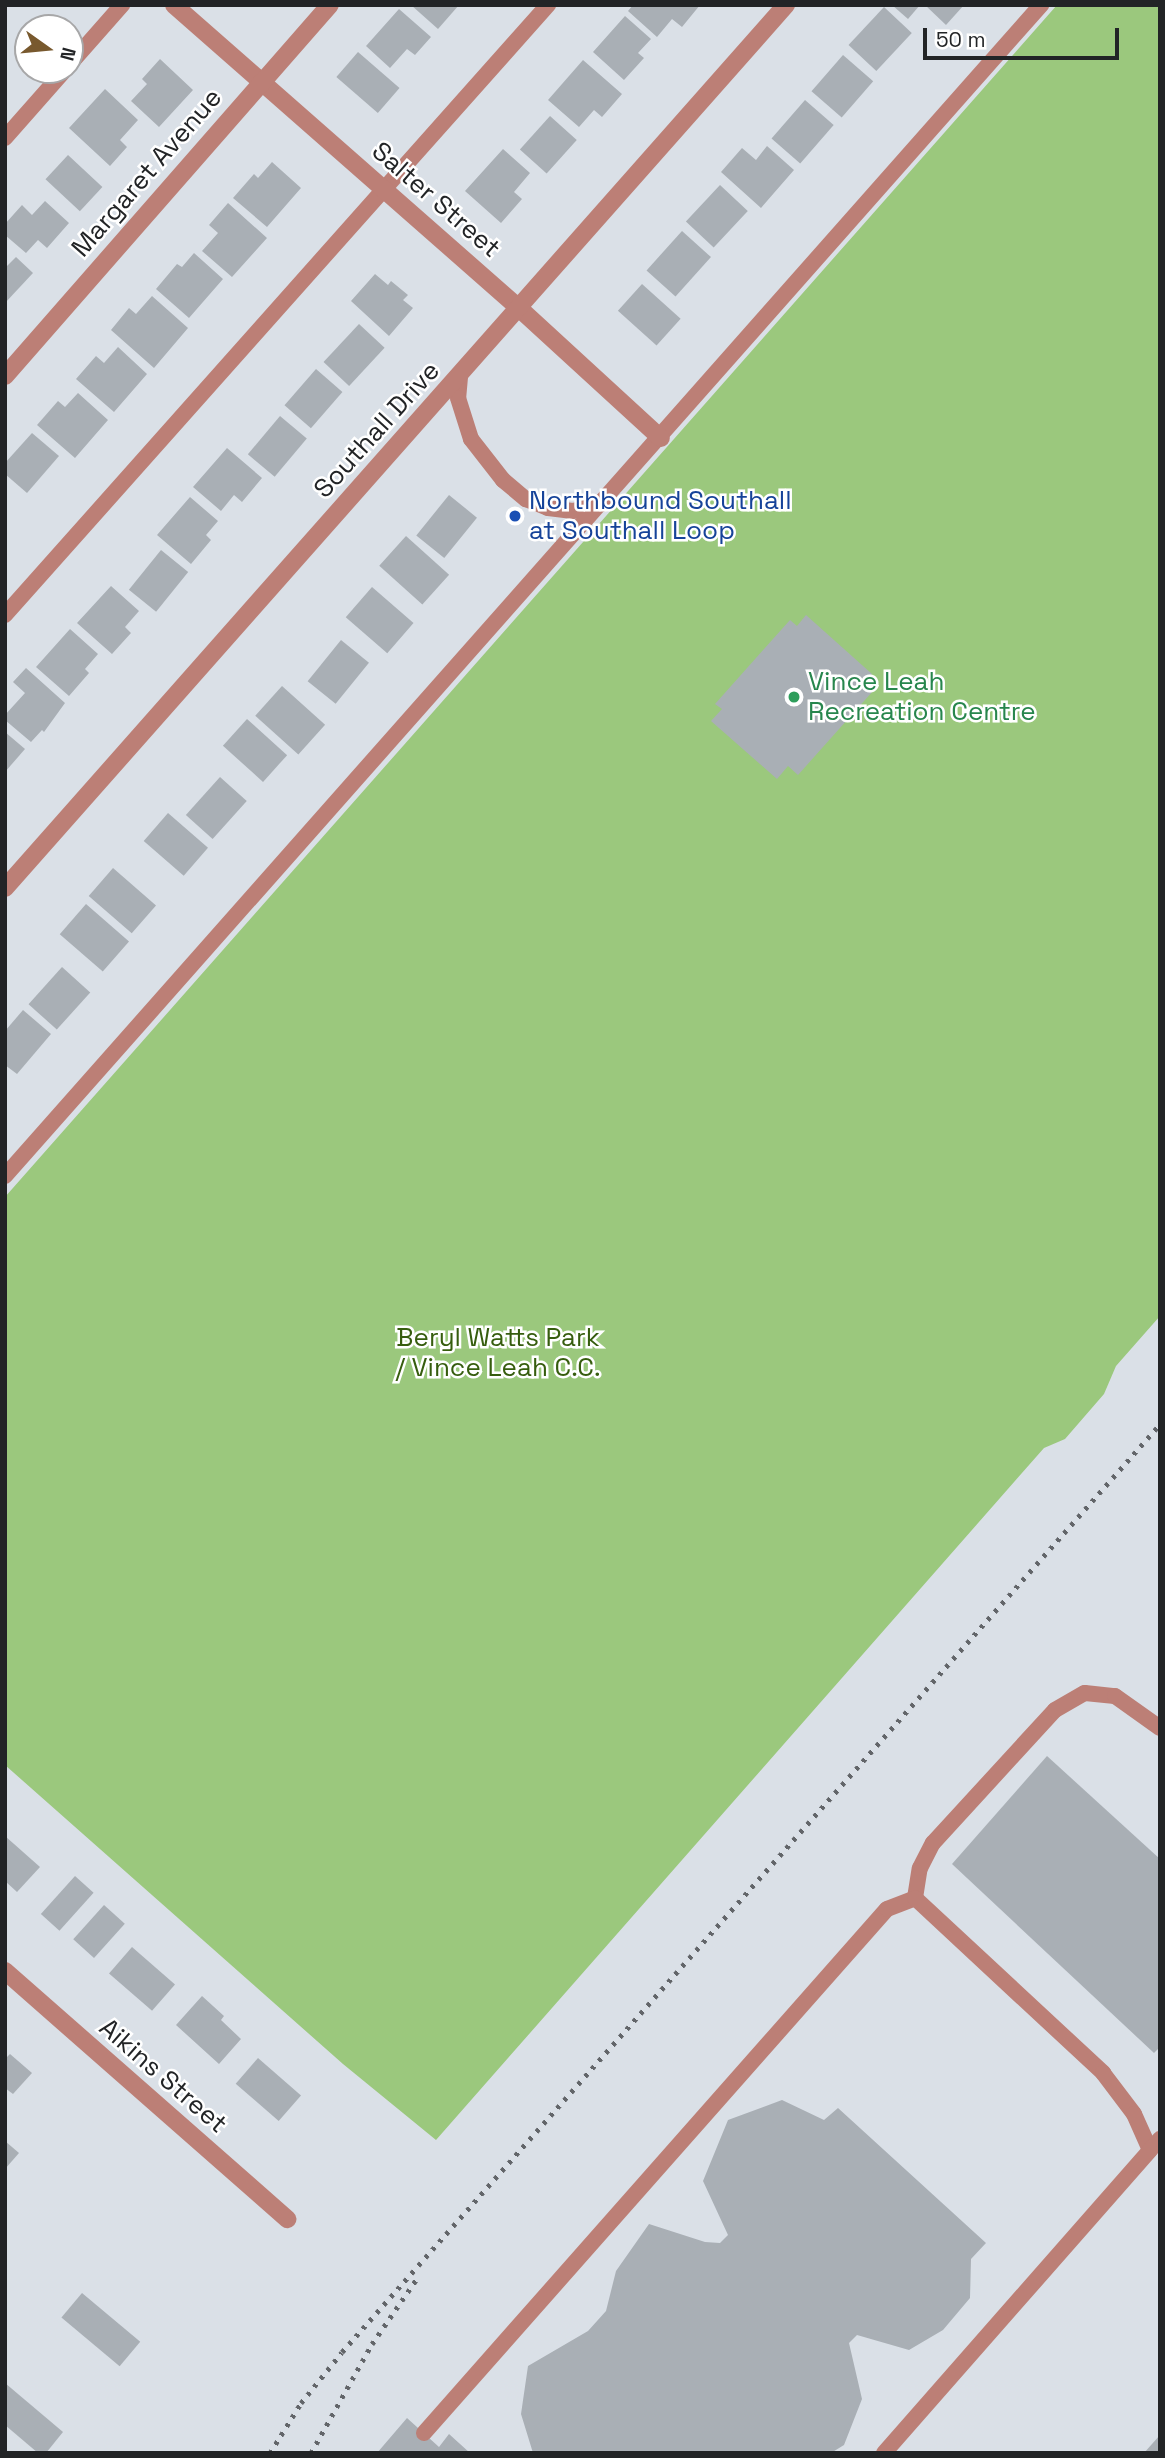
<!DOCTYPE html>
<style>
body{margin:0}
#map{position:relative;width:1165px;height:2458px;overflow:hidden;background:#dae0e7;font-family:"Space Grotesk",sans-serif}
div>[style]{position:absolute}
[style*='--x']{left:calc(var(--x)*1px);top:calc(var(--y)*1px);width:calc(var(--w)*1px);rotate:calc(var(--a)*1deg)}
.green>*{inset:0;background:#9bc87d}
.building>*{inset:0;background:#a9afb5;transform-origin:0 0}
.service>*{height:16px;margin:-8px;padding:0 8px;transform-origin:8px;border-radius:8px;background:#bc7f76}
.minor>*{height:18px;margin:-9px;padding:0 9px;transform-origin:9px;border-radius:9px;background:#bc7f76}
.rail>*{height:5px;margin-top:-2.5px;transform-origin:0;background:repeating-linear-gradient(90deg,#626569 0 3.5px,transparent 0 10.5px)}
.dots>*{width:19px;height:19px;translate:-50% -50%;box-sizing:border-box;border:4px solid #fff;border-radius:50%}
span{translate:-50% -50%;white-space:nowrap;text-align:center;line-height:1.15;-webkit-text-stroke:5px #fff;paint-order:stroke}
.street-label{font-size:26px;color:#222426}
.transit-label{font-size:26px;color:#164399}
.left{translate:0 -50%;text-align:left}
.leisure-label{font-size:26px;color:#27864d}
.park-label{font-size:26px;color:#365d0e}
.frame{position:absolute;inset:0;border:7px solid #222426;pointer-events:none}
.north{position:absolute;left:14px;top:14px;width:70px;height:70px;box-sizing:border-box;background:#fff;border:2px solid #a7a7a8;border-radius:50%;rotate:105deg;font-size:19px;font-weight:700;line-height:28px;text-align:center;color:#222426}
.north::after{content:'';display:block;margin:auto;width:24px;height:32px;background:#78592e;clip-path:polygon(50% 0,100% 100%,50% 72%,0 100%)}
.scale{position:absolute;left:923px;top:28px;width:196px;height:32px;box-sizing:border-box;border:4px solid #222426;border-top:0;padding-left:9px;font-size:21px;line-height:24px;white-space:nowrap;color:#222426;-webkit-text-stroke:5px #fff;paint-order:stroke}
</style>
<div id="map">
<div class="green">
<div style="clip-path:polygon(1057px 5px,1160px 5px,1160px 1316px,1116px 1366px,1104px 1394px,1065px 1439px,1044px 1448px,436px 2140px,343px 2064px,5px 1765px,5px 1197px)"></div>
</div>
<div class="building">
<div style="clip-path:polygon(411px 5px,459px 5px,438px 29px)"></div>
<div style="clip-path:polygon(633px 5px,700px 5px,682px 27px,672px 19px,657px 37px,628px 11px)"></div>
<div style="clip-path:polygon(892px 5px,920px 5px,908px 19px)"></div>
<div style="clip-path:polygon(925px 5px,964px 5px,946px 25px)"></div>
<div style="left:884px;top:7px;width:38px;height:52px;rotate:43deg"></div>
<div style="clip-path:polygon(399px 9px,431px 37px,415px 55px,407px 49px,390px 68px,366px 46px)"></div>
<div style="clip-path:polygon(625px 16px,651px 39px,638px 53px,644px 58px,624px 80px,593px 52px)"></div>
<div style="left:358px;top:52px;width:55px;height:33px;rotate:41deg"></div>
<div style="left:843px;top:55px;width:40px;height:48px;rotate:41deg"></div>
<div style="clip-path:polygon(160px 59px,193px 90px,159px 127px,131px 101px,147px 84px,142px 79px)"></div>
<div style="clip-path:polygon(583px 60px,622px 94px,602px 117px,594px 110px,579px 127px,548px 100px)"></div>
<div style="clip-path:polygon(105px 89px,138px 120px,120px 140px,127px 147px,110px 166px,69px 128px)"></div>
<div style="left:805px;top:100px;width:38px;height:51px;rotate:41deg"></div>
<div style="left:550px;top:116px;width:36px;height:45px;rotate:42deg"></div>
<div style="clip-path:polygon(767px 146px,794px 170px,761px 208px,721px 172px,742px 148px,756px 160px)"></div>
<div style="clip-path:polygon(503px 149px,530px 173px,514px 192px,522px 199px,501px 223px,465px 191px)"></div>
<div style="left:68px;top:155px;width:47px;height:33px;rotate:43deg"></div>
<div style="clip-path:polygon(272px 162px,301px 188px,267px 227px,233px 198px,254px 174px,258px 178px)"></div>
<div style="left:720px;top:185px;width:38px;height:50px;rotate:43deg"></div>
<div style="clip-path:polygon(45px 201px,69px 223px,47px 248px,38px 240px,26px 253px,5px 235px,5px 224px,22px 205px,32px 215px)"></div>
<div style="clip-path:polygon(228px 203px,267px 238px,232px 277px,202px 251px,218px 233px,209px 225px)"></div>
<div style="left:682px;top:231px;width:39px;height:53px;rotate:42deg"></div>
<div style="clip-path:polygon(194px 253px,223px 279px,189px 318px,156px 289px,177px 264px,182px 267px)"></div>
<div style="clip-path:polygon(16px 257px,33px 273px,5px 303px,5px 268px)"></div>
<div style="clip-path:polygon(375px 274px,388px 285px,391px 281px,408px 295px,403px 300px,413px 308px,389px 336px,351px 301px)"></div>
<div style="left:642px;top:284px;width:52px;height:36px;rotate:42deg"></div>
<div style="clip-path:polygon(152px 296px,188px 328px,154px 368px,111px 330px,129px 308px,136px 314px)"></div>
<div style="left:359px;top:324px;width:35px;height:52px;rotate:43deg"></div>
<div style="clip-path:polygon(118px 347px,147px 374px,114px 412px,76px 379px,96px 356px,104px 363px)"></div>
<div style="left:316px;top:369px;width:35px;height:48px;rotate:41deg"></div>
<div style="clip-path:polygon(78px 393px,108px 420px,75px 458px,37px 425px,58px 401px,65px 407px)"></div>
<div style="left:280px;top:416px;width:35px;height:50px;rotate:40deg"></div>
<div style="clip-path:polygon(32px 433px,59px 456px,27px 493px,5px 474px,5px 463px)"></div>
<div style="clip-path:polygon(227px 448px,262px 478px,242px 502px,234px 495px,221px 511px,193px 487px)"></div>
<div style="left:449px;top:495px;width:36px;height:52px;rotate:39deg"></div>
<div style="clip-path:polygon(190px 497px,218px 521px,206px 535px,211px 540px,191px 564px,157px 535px)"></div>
<div style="left:406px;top:536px;width:58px;height:40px;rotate:42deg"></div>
<div style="left:161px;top:550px;width:35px;height:51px;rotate:39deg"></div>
<div style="clip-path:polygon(111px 586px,139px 611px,125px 627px,131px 633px,112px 654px,77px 623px)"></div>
<div style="left:372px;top:587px;width:55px;height:40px;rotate:41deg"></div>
<div style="clip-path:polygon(806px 615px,872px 674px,864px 683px,873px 691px,798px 775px,788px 766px,777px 779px,711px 721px,722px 709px,715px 704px,790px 620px,797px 626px)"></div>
<div style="clip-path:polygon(70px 629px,98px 654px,85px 669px,89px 673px,69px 696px,36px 667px)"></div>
<div style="left:341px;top:640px;width:36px;height:53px;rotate:39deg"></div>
<div style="clip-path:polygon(26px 668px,65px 703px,44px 732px,42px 730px,31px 742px,5px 720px,5px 715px,25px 693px,13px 682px)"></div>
<div style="left:282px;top:686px;width:58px;height:40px;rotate:42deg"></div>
<div style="left:247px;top:719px;width:54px;height:36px;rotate:42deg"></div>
<div style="clip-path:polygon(5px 732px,25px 749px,5px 772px)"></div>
<div style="left:220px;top:777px;width:36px;height:51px;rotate:42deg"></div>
<div style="left:168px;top:813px;width:53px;height:37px;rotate:41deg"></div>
<div style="left:113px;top:868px;width:57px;height:37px;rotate:41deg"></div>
<div style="left:86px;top:904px;width:57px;height:40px;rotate:41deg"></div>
<div style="left:62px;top:967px;width:38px;height:50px;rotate:42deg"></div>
<div style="clip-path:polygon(23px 1010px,51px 1034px,17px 1074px,5px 1065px,5px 1031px)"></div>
<div style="clip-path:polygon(1047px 1756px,1160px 1859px,1160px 2047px,1154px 2053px,952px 1864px)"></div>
<div style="clip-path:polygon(5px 1836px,40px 1867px,17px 1892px,5px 1881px)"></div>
<div style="left:75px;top:1876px;width:25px;height:51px;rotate:42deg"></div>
<div style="left:104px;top:1905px;width:28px;height:46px;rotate:42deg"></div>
<div style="left:132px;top:1947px;width:57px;height:35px;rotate:41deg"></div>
<div style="clip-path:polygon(202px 1996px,224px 2016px,221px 2020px,241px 2039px,219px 2064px,176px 2025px)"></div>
<div style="clip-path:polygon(10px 2054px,32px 2073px,13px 2094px,5px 2088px,5px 2059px)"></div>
<div style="left:258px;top:2058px;width:57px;height:34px;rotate:41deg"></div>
<div style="clip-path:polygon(782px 2100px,824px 2120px,838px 2108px,986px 2243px,971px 2259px,970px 2298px,943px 2330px,909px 2350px,857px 2335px,849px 2343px,862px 2399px,844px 2445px,831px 2453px,533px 2453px,521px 2414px,528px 2366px,588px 2331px,606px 2311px,616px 2271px,649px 2224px,705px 2242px,720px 2243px,728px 2235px,703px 2181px,728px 2120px)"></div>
<div style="clip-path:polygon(5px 2141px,19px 2153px,5px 2169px)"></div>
<div style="left:82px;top:2293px;width:76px;height:32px;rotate:40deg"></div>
<div style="clip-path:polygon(5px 2383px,63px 2432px,46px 2453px,38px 2453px,5px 2425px)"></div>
<div style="clip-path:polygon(407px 2418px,439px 2447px,449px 2434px,470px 2453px,377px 2453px)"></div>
<div style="clip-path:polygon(1160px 2435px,1160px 2453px,1144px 2453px)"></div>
</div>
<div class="service">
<div style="--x:70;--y:64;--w:79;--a:-48.6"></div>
<div style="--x:5;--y:138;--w:91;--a:-48.6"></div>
<div style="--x:460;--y:377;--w:21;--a:95"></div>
<div style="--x:458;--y:398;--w:43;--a:72.4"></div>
<div style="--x:471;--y:439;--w:52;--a:52"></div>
<div style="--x:503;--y:480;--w:30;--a:40"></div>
<div style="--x:526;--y:499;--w:24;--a:22"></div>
<div style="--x:548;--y:508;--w:25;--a:7"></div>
<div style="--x:573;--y:511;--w:30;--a:-14"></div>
<div style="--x:5;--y:615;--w:817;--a:-48.33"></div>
<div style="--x:5;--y:1176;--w:1564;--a:-48.5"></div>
<div style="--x:915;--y:1898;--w:30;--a:-81"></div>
<div style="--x:920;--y:1868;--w:28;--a:-63"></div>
<div style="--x:933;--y:1843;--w:180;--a:-47.5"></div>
<div style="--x:1055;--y:1710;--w:34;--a:-30"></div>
<div style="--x:1085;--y:1693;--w:30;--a:6"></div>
<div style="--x:1115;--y:1696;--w:55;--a:35.4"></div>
<div style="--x:424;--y:2433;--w:699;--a:-48.54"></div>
<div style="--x:887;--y:1909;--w:30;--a:-21"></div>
<div style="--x:915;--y:1898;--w:257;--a:42.9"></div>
<div style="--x:1103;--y:2073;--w:51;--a:52.9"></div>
<div style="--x:1134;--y:2114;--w:39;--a:66"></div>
<div style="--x:1150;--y:2150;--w:15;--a:-48"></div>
<div style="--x:884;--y:2453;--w:403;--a:-48.7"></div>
</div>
<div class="minor">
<div style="--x:174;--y:5;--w:461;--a:41.3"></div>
<div style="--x:520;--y:309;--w:191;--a:42.5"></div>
<div style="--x:5;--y:376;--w:493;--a:-48.8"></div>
<div style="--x:5;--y:888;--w:1179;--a:-48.51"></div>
<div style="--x:5;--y:1971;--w:376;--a:41.3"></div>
</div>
<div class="rail">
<div style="--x:270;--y:2453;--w:59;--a:-58.2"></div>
<div style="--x:301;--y:2403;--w:65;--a:-51.2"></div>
<div style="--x:342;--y:2352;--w:1237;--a:-48.6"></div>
<div style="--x:311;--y:2453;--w:125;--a:-60.8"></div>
<div style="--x:372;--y:2344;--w:81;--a:-55.5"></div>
</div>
<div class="dots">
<div style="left:515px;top:516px;background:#1a4fb4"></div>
<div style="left:794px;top:697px;background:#2e9e5b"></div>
</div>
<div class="street-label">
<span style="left:147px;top:173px;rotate:-49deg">Margaret Avenue</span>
<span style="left:436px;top:200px;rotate:41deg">Salter Street</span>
<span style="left:377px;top:430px;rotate:-48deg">Southall Drive</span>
<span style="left:163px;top:2076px;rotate:41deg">Aikins Street</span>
</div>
<div class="transit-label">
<span class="left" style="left:529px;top:516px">Northbound Southall<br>at Southall Loop</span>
</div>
<div class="leisure-label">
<span class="left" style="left:808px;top:697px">Vince Leah<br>Recreation Centre</span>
</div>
<div class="park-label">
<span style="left:498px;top:1353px">Beryl Watts Park<br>/ Vince Leah C.C.</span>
</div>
<div class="frame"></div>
<div class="north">N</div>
<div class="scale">50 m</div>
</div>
